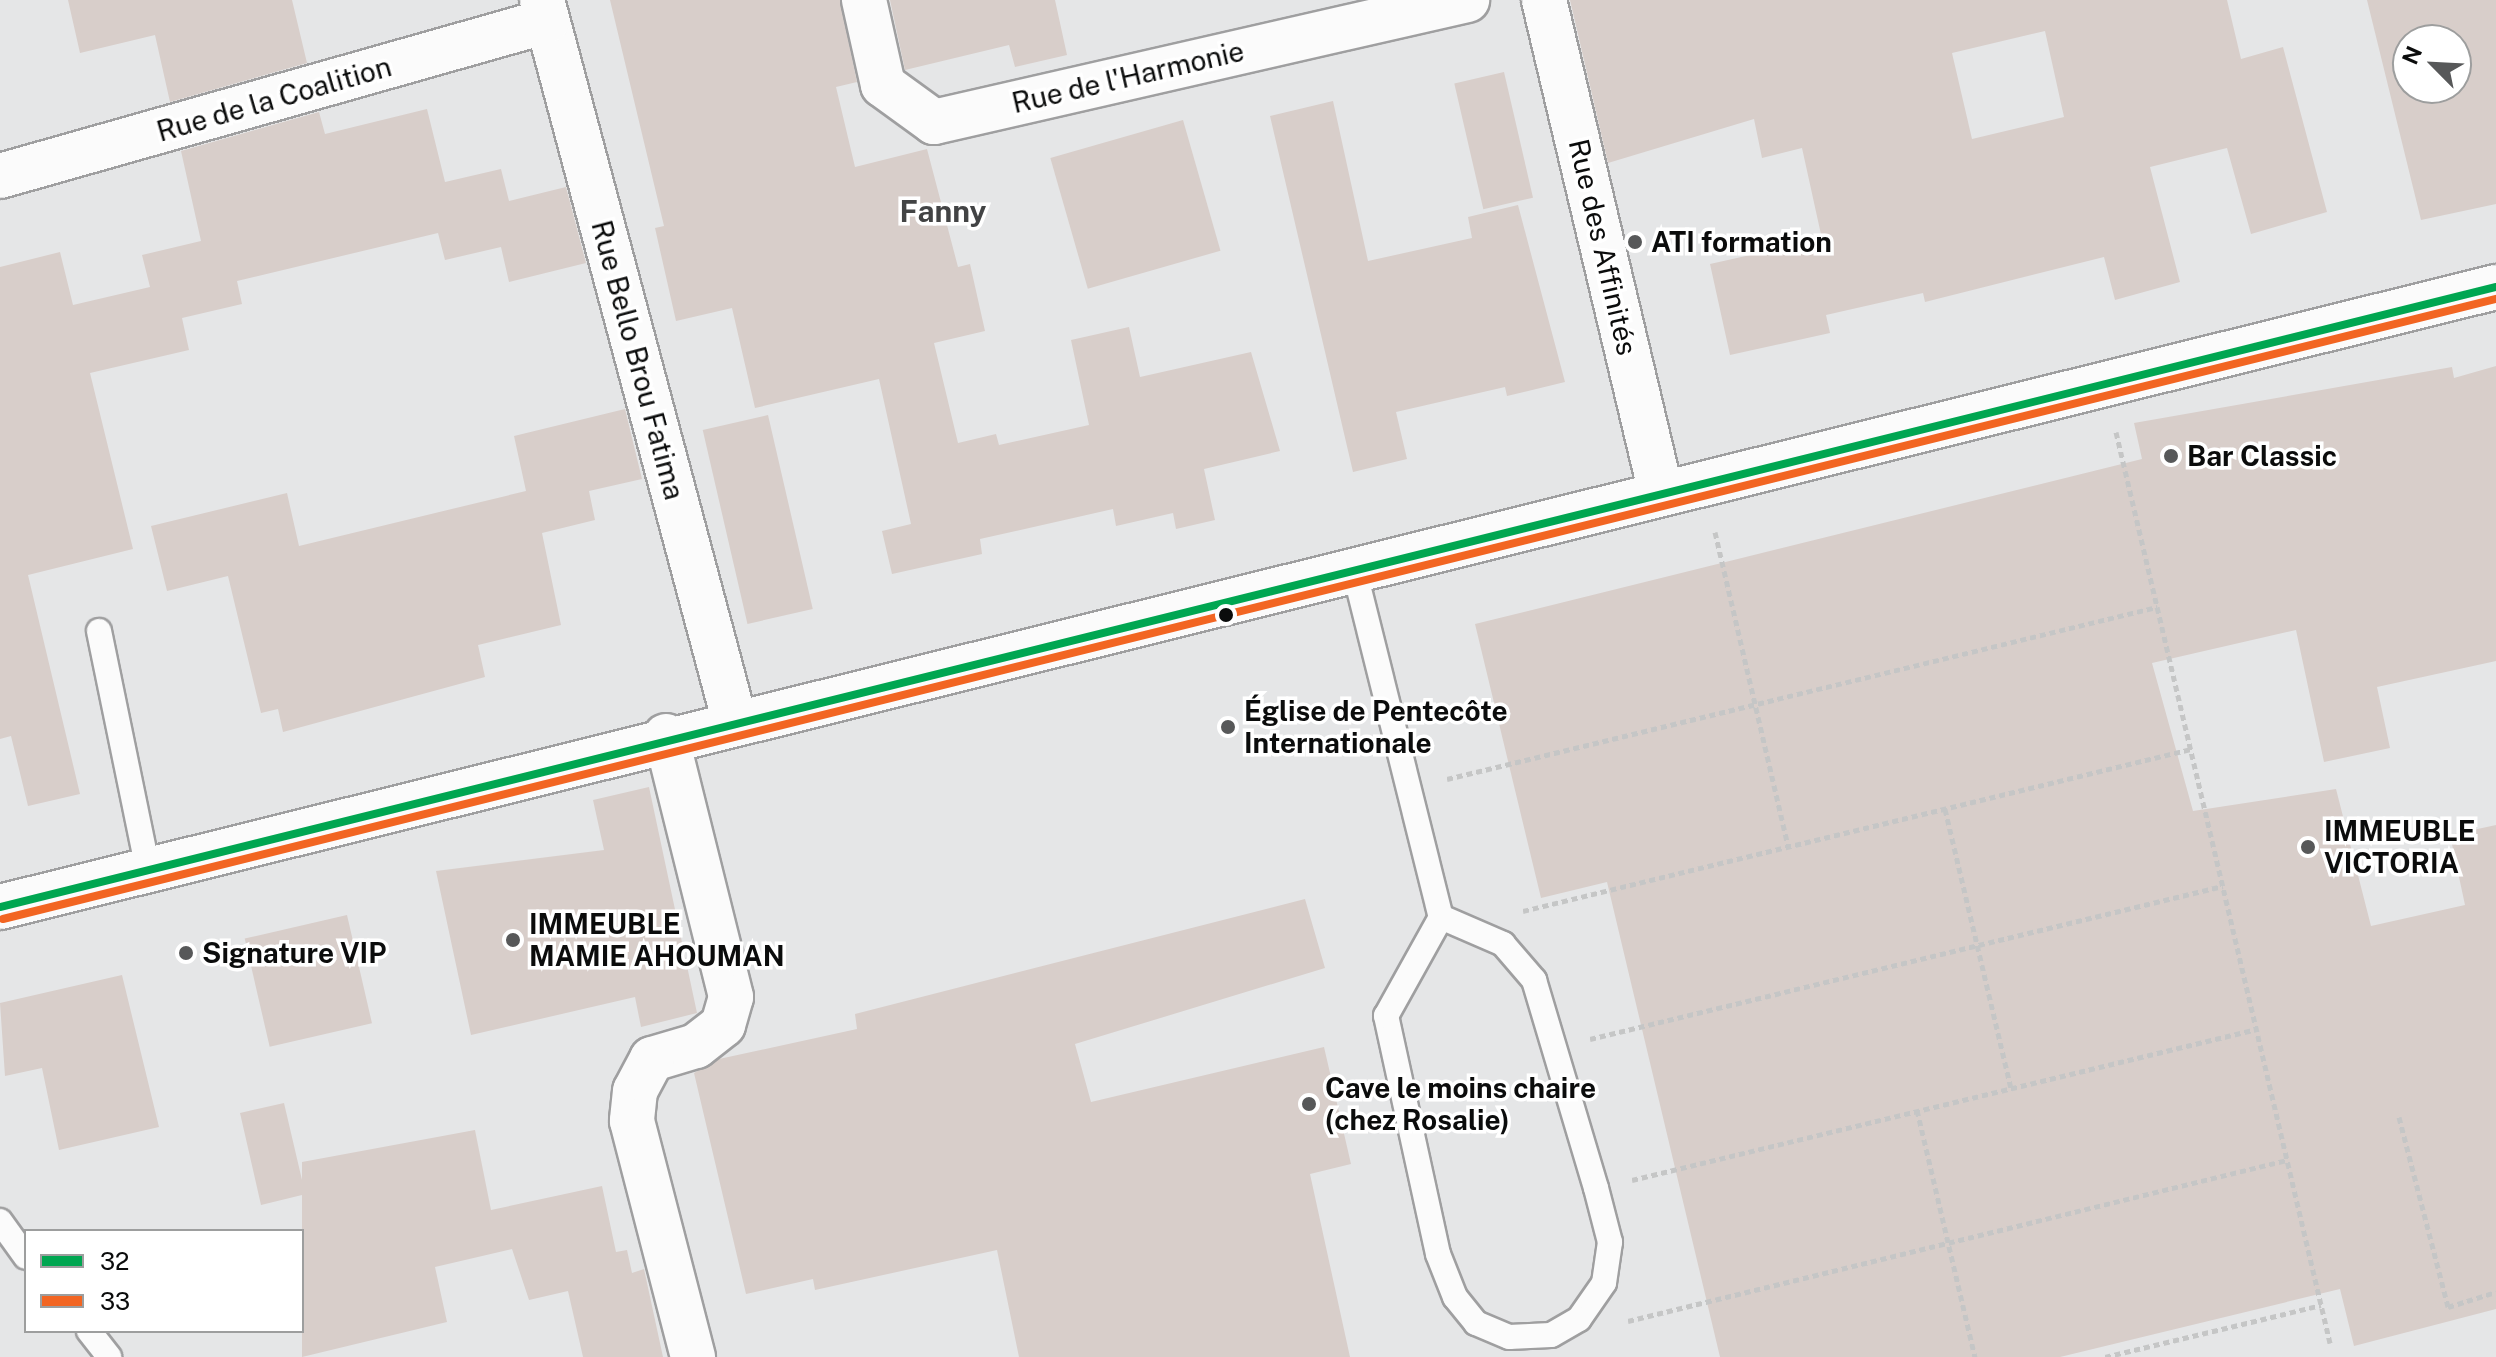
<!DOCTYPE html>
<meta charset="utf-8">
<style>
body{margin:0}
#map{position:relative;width:2496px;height:1357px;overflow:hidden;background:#e5e6e7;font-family:"Public Sans",sans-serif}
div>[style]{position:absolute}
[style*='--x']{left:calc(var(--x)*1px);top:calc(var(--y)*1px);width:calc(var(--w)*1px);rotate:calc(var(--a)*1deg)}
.building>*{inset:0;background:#d8ceca;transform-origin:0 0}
.path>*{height:5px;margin-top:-2.5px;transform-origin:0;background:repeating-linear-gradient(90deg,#c5c6c6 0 6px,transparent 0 10px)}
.roads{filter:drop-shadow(2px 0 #9f9fa0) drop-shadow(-2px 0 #9f9fa0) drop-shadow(0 2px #9f9fa0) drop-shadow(0 -2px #9f9fa0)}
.service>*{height:24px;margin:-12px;padding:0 12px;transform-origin:12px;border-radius:12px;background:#fbfbfb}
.minor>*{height:44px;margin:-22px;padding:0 22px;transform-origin:22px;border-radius:22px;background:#fbfbfb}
.tertiary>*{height:44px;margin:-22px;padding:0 22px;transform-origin:22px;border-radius:22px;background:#fbfbfb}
.bus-1>*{height:8px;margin:-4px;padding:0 4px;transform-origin:4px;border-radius:4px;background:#00a651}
.bus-2>*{height:8px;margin:-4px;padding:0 4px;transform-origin:4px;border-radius:4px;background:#f26522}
.dots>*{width:22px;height:22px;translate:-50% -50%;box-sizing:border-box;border:4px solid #fff;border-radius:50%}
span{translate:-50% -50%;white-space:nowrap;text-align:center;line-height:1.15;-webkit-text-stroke:7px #fff;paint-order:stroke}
.street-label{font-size:28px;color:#0b0c0c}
.poi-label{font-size:28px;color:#0b0c0c;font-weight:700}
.left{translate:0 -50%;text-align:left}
.neighbourhood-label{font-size:30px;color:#424344;font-weight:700}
.legend{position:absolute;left:24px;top:1229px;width:280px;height:104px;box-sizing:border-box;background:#fff;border:2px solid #9d9e9e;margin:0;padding:10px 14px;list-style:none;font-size:24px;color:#0b0c0c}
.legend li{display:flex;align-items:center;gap:16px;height:40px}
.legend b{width:40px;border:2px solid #9d9e9e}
.north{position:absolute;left:2392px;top:24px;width:80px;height:80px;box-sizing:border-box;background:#fff;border:2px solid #9d9e9e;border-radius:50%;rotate:294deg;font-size:22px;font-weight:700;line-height:32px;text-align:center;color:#0b0c0c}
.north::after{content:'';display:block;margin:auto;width:28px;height:36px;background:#575859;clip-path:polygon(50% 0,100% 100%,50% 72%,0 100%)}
</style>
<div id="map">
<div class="building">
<div style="clip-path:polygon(68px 0,292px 0,307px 63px,170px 102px,155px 35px,80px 53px)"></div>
<div style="clip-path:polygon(610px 0,840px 0,857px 82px,836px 87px,855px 167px,927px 149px,958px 267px,970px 264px,985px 331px,934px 343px,958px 443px,996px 434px,999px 445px,1089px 425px,1071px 340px,1129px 327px,1140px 377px,1251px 352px,1280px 451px,1204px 469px,1215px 520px,1176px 529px,1173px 513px,1116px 526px,1113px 509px,980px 539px,982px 554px,892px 574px,882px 531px,911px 524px,879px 379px,755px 408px,732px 308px,676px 321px,655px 228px,664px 226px)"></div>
<div style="clip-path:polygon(890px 0,1055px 0,1067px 55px,1015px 67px,1009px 45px,905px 70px)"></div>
<div style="clip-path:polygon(evenodd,1570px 0,2227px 0,2241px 59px,2283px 47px,2327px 212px,2251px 234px,2227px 148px,2150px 167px,2180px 282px,2115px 300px,2104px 257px,1925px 302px,1923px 293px,1826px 315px,1830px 333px,1730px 355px,1710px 264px,1822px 239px,1802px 148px,1762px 158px,1754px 119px,1608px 163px,1570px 0,2045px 31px,2064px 117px,1972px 139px,1952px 53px,2045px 31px)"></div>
<div style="clip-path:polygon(evenodd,2367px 0,2496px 0,2496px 204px,2421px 220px,2367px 0,2408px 40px,2456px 40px,2456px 88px,2408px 88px,2408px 40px)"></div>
<div style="left:1504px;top:72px;width:129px;height:51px;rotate:77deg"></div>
<div style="clip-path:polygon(1333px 101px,1368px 261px,1472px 238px,1468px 217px,1518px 205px,1565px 382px,1507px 396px,1505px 387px,1396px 412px,1407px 459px,1353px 472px,1270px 116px)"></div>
<div style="clip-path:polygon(427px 109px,445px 182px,501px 169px,509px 201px,566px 187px,586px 263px,509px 282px,501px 247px,445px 260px,438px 233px,237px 281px,242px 304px,182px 318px,189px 350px,90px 373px,133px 549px,28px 575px,80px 794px,28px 806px,11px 736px,0 739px,0 267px,60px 252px,73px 305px,150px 287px,142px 255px,201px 241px,181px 151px,319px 112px,325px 134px)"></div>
<div style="left:1183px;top:120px;width:136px;height:138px;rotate:74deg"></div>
<div style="clip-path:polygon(2496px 366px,2496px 661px,2377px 687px,2390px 748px,2324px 762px,2296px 630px,2152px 663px,2193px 811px,2336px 789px,2371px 926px,2465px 905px,2450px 835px,2496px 825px,2496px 1309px,2354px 1346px,2340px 1289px,2060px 1357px,1720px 1357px,1607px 882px,1541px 898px,1475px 624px,2142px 459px,2134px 423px,2452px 367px,2454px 378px)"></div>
<div style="clip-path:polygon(625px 409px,642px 479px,589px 491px,595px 520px,542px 533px,561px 625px,478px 645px,485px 677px,283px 732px,278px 709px,261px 713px,228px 576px,167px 591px,151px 526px,287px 493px,299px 546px,526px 491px,514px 436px)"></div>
<div style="left:768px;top:415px;width:199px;height:67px;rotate:77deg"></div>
<div style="clip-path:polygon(649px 787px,697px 1013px,641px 1027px,635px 997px,471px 1035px,436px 871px,604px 850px,593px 800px)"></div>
<div style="clip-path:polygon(1305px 899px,1325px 968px,1075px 1044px,1091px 1102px,1324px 1047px,1351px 1164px,1310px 1174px,1350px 1357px,1019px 1357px,997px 1250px,815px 1290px,813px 1279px,746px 1294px,694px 1073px,719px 1059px,857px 1029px,855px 1014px)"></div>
<div style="left:347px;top:915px;width:111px;height:105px;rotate:77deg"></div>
<div style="clip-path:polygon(122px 975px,159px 1127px,59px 1150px,42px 1068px,5px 1076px,0 1003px)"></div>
<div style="clip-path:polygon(284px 1103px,302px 1180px,302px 1162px,475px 1130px,491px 1210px,602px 1186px,616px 1252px,627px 1250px,632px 1273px,644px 1269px,663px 1357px,583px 1357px,568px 1291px,529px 1300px,512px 1249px,435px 1267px,447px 1322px,302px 1357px,302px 1195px,261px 1205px,240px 1113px)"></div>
</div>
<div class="path">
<div style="--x:2116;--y:432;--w:936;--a:76.78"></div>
<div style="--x:1715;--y:532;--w:322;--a:76.9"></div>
<div style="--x:1447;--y:779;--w:731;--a:-13.62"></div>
<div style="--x:1945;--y:809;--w:287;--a:76.7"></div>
<div style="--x:1523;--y:911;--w:687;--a:-13.63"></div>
<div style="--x:1590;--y:1039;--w:651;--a:-13.59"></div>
<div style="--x:1917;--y:1110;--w:254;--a:76.8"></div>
<div style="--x:2399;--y:1117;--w:196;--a:75.5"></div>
<div style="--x:2448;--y:1307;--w:50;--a:-17.4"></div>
<div style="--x:1632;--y:1180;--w:643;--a:-13.58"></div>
<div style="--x:1628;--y:1321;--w:678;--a:-13.73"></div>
<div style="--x:2105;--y:1357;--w:222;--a:-13.5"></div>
</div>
<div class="roads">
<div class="service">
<div style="--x:1355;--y:573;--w:355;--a:76"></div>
<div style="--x:99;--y:631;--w:243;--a:78.4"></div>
<div style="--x:1441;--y:917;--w:68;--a:23.5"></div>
<div style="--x:1503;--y:944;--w:48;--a:49.3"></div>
<div style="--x:1534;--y:980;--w:217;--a:73.4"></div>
<div style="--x:1596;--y:1188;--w:56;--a:75.5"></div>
<div style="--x:1610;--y:1242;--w:41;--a:98.3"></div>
<div style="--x:1604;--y:1283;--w:44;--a:124.8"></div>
<div style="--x:1579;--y:1319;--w:32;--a:150"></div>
<div style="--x:1551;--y:1335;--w:42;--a:177.3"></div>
<div style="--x:1509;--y:1337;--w:36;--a:-157"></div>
<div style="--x:1476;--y:1323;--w:33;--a:-129"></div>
<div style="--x:1455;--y:1297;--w:46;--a:-111.6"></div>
<div style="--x:1438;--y:1254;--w:244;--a:-102.3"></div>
<div style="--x:1386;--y:1016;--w:113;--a:-60.9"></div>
<div style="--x:0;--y:1221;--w:44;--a:54.2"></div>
<div style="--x:89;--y:1331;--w:33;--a:52"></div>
</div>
<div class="minor">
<div style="--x:542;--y:0;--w:744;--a:75.05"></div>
<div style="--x:864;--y:0;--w:87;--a:77.4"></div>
<div style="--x:883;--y:85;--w:63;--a:36"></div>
<div style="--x:934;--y:122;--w:547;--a:-12.89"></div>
<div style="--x:1544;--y:0;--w:507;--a:76.65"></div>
<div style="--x:0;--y:176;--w:569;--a:-15.82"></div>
<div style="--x:666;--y:736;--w:269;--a:76"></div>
<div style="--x:731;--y:997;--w:29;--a:106"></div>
<div style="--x:723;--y:1025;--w:34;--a:142"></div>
<div style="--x:696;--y:1046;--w:46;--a:163.5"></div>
<div style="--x:652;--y:1059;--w:36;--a:118"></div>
<div style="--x:635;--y:1091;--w:30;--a:96"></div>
<div style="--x:632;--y:1121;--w:244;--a:75.5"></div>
</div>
<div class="tertiary">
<div style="--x:0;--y:907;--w:2572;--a:-13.95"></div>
</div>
</div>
<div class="bus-1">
<div style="--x:0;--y:907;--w:2572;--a:-13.95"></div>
</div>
<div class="bus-2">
<div style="--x:3;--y:919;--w:2569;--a:-13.97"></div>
</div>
<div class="dots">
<div style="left:1635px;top:242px;background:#575859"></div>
<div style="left:2171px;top:456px;background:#575859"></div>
<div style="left:1226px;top:615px;background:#0b0c0c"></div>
<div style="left:1228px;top:727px;background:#575859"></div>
<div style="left:2308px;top:847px;background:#575859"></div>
<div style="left:513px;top:940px;background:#575859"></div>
<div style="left:186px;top:953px;background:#575859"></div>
<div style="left:1309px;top:1104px;background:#575859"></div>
</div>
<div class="street-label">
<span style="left:1128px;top:77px;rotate:-13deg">Rue de l'Harmonie</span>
<span style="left:274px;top:99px;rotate:-16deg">Rue de la Coalition</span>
<span style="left:1603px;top:247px;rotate:77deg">Rue des Affinités</span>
<span style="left:638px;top:360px;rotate:75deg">Rue Bello Brou Fatima</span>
</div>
<div class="poi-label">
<span class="left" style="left:1651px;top:242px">ATI formation</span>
<span class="left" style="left:2187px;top:456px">Bar Classic</span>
<span class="left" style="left:1244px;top:727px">Église de Pentecôte<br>Internationale</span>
<span class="left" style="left:2324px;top:847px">IMMEUBLE<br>VICTORIA</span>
<span class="left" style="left:529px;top:940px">IMMEUBLE<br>MAMIE AHOUMAN</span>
<span class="left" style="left:202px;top:953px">Signature VIP</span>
<span class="left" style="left:1325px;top:1104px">Cave le moins chaire<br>(chez Rosalie)</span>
</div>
<div class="neighbourhood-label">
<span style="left:943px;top:211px">Fanny</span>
</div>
<ul class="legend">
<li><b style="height:10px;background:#00a651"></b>32</li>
<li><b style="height:10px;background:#f26522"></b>33</li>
</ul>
<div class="north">N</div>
</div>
